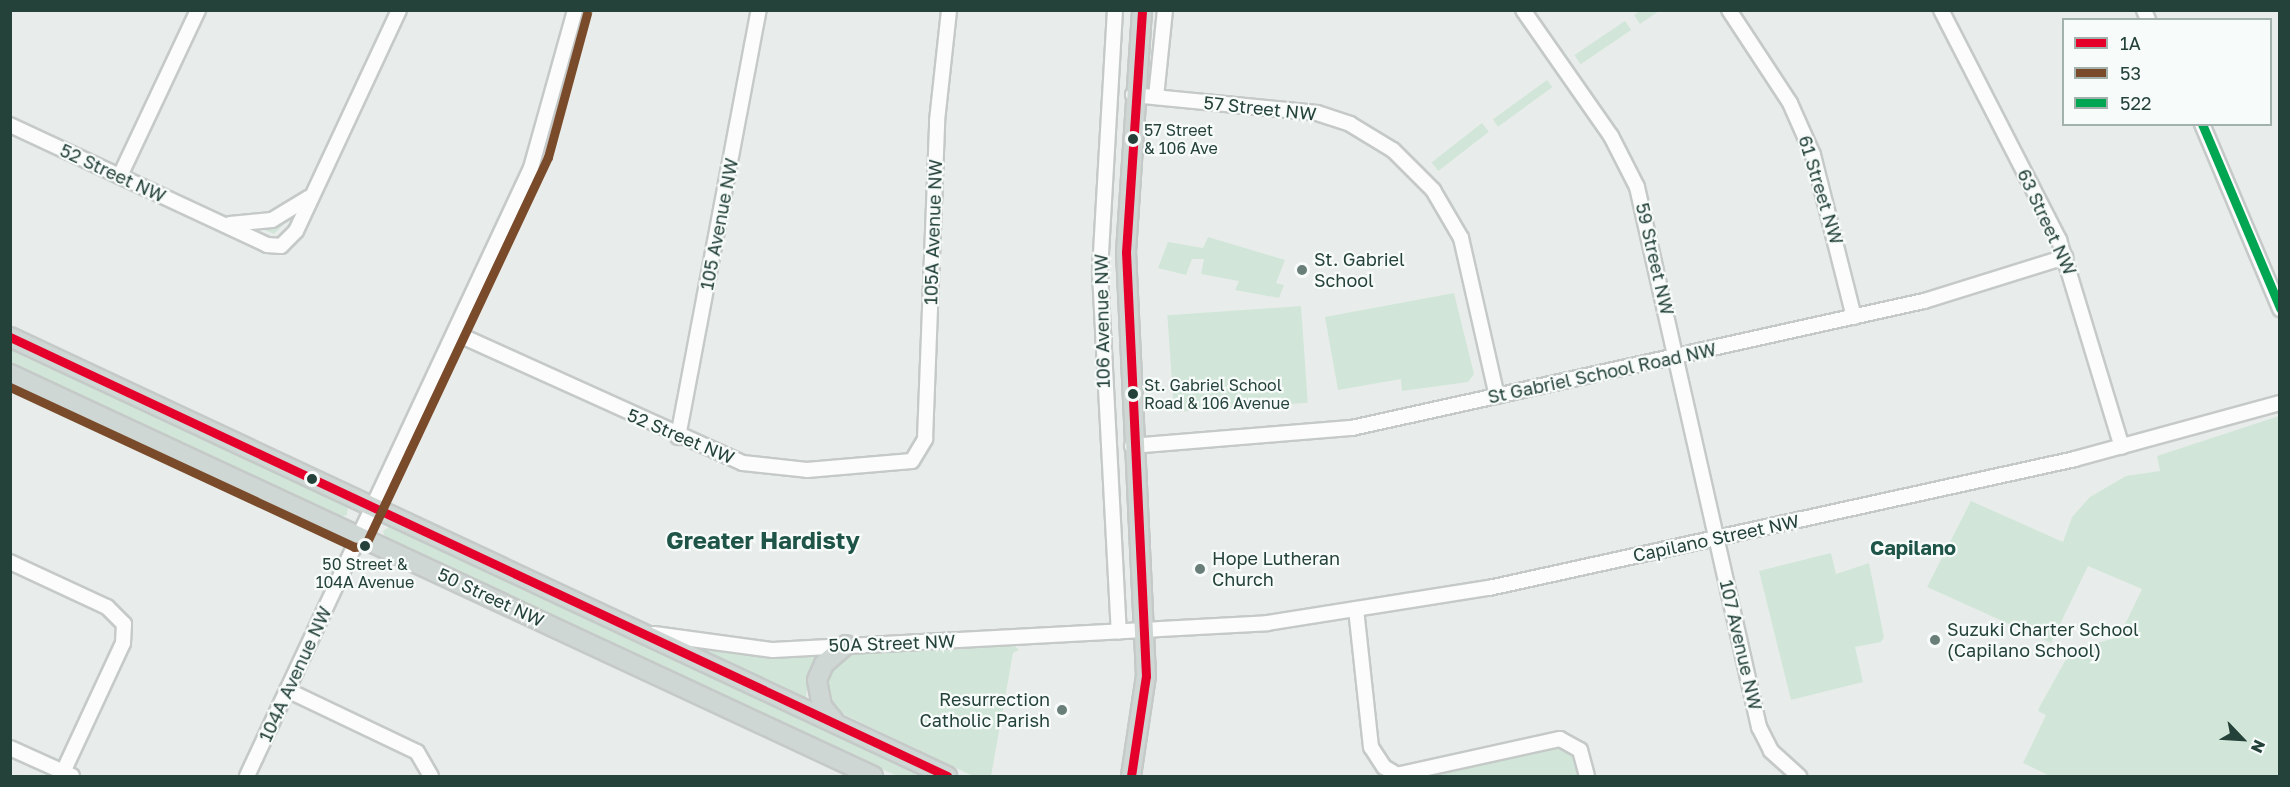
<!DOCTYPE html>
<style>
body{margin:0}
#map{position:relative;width:2290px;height:787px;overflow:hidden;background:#e8edeb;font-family:"Golos Text",sans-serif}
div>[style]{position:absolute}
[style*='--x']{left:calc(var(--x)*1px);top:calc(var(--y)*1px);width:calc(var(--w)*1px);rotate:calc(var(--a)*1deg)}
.green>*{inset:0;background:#d1e6d8;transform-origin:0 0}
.roads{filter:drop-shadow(2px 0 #c5cac8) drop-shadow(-2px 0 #c5cac8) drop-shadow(0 2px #c5cac8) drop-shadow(0 -2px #c5cac8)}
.minor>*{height:14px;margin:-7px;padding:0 7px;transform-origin:7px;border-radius:7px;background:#fcfcfc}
.major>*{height:18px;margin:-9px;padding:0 9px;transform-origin:9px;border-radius:9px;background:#cfd7d5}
.bus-1>*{height:9px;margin:-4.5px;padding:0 4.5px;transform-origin:4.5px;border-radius:4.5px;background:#e4002b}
.bus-2>*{height:9px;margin:-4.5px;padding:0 4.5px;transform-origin:4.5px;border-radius:4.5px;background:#7a4b2a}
.bus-3>*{height:9px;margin:-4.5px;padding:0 4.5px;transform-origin:4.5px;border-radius:4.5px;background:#00a651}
.dots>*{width:16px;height:16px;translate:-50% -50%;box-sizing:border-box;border:3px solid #f7fbf9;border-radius:50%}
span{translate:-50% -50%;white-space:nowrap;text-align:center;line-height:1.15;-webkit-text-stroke:4.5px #f7fbf9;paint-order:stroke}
.bus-label{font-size:16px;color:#24423a}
.left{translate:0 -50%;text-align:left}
.street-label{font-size:18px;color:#24423a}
.poi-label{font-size:18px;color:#24423a}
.right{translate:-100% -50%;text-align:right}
.neighbourhood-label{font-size:20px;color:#1f5548;font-weight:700}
.district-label{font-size:24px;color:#1f5548;font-weight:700}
.frame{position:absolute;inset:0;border:12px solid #24423a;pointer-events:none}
.legend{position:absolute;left:2062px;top:18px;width:210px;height:108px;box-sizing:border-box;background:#f7fbf9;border:2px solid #a3b1ad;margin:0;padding:8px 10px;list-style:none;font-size:18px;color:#24423a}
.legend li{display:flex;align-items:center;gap:12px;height:30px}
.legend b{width:30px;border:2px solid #a3b1ad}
.north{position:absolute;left:2212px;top:709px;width:60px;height:60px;-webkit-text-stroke:4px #f7fbf9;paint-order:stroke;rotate:115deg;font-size:16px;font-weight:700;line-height:24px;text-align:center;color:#24423a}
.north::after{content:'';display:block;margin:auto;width:21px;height:27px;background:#24423a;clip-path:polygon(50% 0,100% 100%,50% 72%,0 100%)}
</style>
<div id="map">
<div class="green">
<div style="clip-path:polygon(1640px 11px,1640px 10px,1659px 11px,1640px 24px,1634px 15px)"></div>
<div style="left:1625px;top:21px;width:11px;height:61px;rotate:56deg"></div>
<div style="left:1547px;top:80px;width:9px;height:67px;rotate:54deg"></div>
<div style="left:1482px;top:123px;width:11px;height:64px;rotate:52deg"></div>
<div style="clip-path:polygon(290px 218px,274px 234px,260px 228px,262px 225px)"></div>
<div style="clip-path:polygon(1208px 237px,1285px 260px,1276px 283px,1284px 285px,1279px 298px,1235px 290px,1239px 281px,1201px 274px,1204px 259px,1192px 259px,1186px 275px,1158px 268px,1168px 242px,1203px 248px)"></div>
<div style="clip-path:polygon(1454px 293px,1474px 374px,1468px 382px,1402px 391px,1401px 379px,1338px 390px,1325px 317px)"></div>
<div style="left:1301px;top:306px;width:97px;height:134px;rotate:86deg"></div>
<div style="clip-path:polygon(11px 345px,348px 505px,347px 515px,337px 518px,11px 365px)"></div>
<div style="clip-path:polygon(2279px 416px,2279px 776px,2050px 776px,2023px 763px,2046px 715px,2038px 711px,2040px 706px,2065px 661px,2086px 646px,2119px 637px,2142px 589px,2088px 566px,2051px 643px,1927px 587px,1971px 501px,2063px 542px,2072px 517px,2090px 497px,2126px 476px,2160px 471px,2157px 456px)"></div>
<div style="clip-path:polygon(393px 524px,930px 776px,897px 776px,386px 542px,383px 531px)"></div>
<div style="clip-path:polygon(1831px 553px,1836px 574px,1869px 563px,1884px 637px,1881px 642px,1855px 647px,1863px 682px,1791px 700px,1759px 571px)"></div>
<div style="clip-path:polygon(1015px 646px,1019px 650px,1013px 653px,991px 776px,973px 776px,839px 712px,824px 689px,827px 672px,853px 654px)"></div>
<div style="clip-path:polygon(700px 648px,725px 650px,820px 654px,809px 671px,806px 698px)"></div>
<div style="clip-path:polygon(1567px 740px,1587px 776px,1399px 776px)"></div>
</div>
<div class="roads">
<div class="minor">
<div style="--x:1115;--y:10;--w:263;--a:93.3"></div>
<div style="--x:1100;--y:273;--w:359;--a:87"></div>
<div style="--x:1523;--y:10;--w:154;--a:55.1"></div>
<div style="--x:1611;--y:136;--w:57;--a:63"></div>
<div style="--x:1637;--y:187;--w:554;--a:77.27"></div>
<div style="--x:1759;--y:727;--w:27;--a:63"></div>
<div style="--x:1771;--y:751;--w:38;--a:42"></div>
<div style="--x:1729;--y:10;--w:111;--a:56.7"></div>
<div style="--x:1790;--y:103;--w:57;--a:66.1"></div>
<div style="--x:1813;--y:155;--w:167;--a:75.8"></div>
<div style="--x:1941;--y:10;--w:259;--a:62.8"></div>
<div style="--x:2059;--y:240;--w:216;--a:73.1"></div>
<div style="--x:2144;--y:10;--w:11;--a:68"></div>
<div style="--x:1133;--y:95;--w:185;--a:5.6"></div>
<div style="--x:1317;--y:113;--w:35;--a:18"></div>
<div style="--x:1350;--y:124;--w:50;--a:31.2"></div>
<div style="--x:1393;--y:150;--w:57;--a:45"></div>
<div style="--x:1433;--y:190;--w:56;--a:59.7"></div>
<div style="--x:1461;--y:238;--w:162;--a:77.2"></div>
<div style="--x:1156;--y:97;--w:87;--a:-84.1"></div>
<div style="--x:2202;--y:124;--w:201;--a:67.1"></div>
<div style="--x:10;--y:125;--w:284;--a:25"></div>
<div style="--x:267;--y:245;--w:14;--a:4"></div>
<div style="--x:281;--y:246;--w:21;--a:-45"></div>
<div style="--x:296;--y:231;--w:244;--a:-65"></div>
<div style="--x:120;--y:176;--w:183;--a:-64.8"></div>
<div style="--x:230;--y:224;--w:42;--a:-5.4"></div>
<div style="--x:272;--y:220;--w:42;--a:-31.4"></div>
<div style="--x:455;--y:333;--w:316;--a:24.3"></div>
<div style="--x:743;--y:463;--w:64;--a:6.2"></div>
<div style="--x:807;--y:470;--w:105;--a:-4.9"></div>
<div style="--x:912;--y:461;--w:26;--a:-59"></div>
<div style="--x:925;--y:439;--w:318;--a:-87.8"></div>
<div style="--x:937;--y:121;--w:112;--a:-83.8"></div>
<div style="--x:678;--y:437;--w:435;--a:-79.3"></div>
<div style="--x:1132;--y:446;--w:221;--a:-4.7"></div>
<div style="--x:1352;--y:428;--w:586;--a:-12.52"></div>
<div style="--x:1924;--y:301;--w:148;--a:-17.3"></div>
<div style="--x:10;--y:562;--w:107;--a:24.9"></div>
<div style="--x:107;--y:607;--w:24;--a:45"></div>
<div style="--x:124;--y:624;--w:19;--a:93"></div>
<div style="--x:123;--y:643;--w:142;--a:114.9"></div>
<div style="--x:1356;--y:609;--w:139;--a:83.8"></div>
<div style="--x:1371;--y:747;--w:24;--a:57"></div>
<div style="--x:1384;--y:767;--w:17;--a:31"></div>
<div style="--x:654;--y:634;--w:120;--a:7.7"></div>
<div style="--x:773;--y:650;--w:495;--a:-3.1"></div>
<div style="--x:1267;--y:623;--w:225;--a:-9"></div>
<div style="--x:1489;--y:588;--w:600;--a:-12.41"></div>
<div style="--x:2075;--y:459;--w:213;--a:-15.3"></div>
<div style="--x:287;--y:690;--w:144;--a:25.5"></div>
<div style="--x:417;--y:752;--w:28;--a:60"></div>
<div style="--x:10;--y:748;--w:68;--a:24.3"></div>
<div style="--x:1396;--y:775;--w:168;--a:-12.4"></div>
<div style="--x:1560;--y:739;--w:23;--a:29"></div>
<div style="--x:1580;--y:750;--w:27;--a:75"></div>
<div style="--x:247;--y:776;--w:671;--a:-64.96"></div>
<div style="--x:531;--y:168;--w:164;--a:-74.4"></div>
</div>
<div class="major">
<div style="--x:10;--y:337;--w:1035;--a:25.1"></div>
<div style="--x:10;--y:374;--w:952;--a:24.98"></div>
<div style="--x:834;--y:721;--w:19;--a:-129"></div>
<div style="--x:822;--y:706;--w:26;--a:-101"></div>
<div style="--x:817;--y:680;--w:17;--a:-66"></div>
<div style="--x:824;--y:664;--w:29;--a:-41"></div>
<div style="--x:1131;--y:776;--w:101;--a:-81.5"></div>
<div style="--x:1146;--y:676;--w:424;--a:-92.7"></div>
<div style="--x:1126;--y:252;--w:243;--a:-86.2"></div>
</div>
</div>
<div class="bus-1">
<div style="--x:10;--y:337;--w:1035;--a:25.1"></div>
<div style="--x:1131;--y:776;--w:101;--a:-81.5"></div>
<div style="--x:1146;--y:676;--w:424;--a:-92.7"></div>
<div style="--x:1126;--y:252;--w:243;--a:-86.2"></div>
</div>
<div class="bus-2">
<div style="--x:10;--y:387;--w:379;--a:24.9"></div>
<div style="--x:354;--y:547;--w:11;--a:-5"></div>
<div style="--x:365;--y:546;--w:430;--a:-64.8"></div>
<div style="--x:548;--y:157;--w:149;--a:-74.8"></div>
</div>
<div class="bus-3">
<div style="--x:2202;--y:124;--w:200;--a:67"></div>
</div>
<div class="dots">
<div style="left:1133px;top:139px;background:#24423a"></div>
<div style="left:1302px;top:270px;background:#697e78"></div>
<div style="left:1133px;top:394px;background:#24423a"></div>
<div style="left:312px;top:479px;background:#24423a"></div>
<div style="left:365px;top:546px;background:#24423a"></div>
<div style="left:1200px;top:569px;background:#697e78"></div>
<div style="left:1935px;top:640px;background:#697e78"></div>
<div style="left:1062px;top:710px;background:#697e78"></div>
</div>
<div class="bus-label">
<span class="left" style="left:1144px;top:139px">57 Street<br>&amp; 106 Ave</span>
<span class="left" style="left:1144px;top:394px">St. Gabriel School<br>Road &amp; 106 Avenue</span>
<span style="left:365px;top:573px">50 Street &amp;<br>104A Avenue</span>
</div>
<div class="street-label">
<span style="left:1260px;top:108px;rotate:6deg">57 Street NW</span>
<span style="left:113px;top:173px;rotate:25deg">52 Street NW</span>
<span style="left:1821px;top:190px;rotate:73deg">61 Street NW</span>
<span style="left:2047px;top:222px;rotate:65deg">63 Street NW</span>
<span style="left:719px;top:224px;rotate:-79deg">105 Avenue NW</span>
<span style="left:933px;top:232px;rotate:-88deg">105A Avenue NW</span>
<span style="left:1655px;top:259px;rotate:77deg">59 Street NW</span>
<span style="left:1102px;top:321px;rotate:-91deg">106 Avenue NW</span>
<span style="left:1602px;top:373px;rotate:-12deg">St Gabriel School Road NW</span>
<span style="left:681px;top:436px;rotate:23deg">52 Street NW</span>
<span style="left:1716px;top:538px;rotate:-12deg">Capilano Street NW</span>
<span style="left:491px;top:597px;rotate:25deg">50 Street NW</span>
<span style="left:892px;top:643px;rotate:-2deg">50A Street NW</span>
<span style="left:1741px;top:645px;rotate:77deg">107 Avenue NW</span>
<span style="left:295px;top:674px;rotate:-65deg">104A Avenue NW</span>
</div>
<div class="poi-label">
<span class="left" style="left:1314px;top:270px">St. Gabriel<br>School</span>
<span class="left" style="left:1212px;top:569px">Hope Lutheran<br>Church</span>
<span class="left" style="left:1947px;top:640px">Suzuki Charter School<br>(Capilano School)</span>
<span class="right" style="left:1050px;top:710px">Resurrection<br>Catholic Parish</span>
</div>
<div class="neighbourhood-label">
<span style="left:1913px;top:547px">Capilano</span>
</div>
<div class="district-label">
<span style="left:763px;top:540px">Greater Hardisty</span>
</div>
<div class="frame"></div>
<ul class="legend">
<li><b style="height:8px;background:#e4002b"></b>1A</li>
<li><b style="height:8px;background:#7a4b2a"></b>53</li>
<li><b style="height:8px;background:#00a651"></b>522</li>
</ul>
<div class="north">N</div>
</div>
